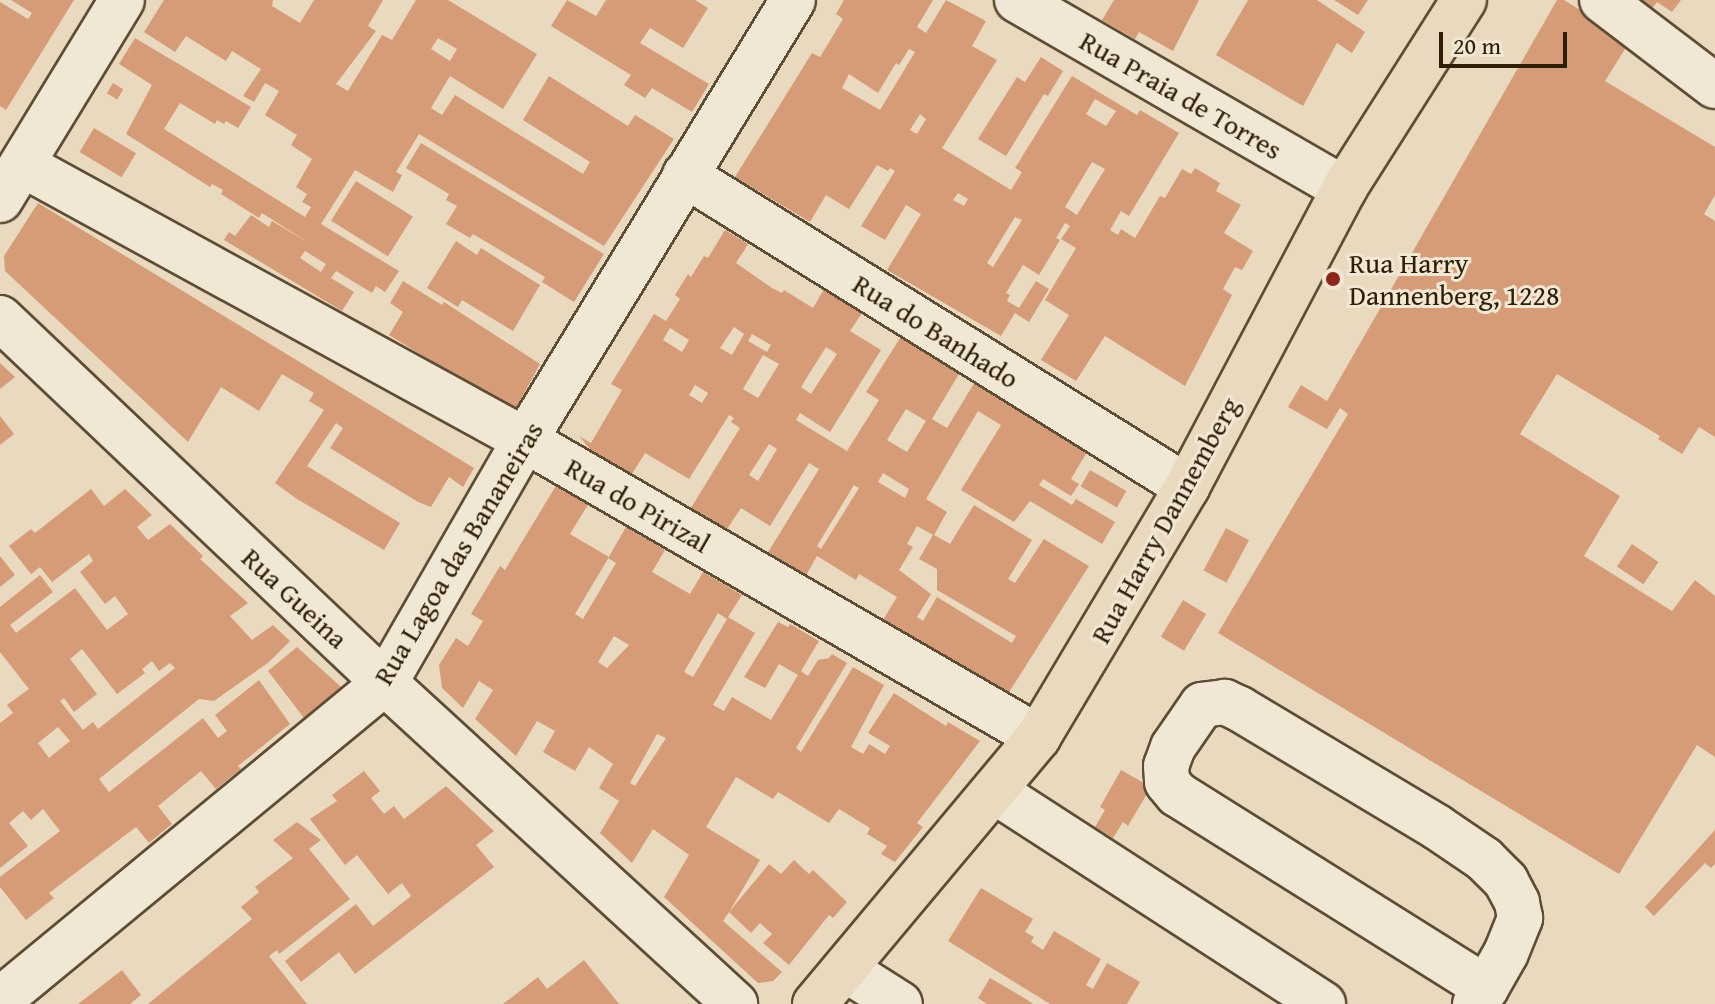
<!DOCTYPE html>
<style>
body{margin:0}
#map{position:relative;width:1715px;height:1004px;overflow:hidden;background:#e9dabf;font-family:"Gentium Book Plus",serif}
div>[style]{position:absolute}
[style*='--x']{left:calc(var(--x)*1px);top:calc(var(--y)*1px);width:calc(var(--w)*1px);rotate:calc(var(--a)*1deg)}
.building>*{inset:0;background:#d59c77;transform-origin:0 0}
.roads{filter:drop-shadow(2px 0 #5d4d34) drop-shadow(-2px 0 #5d4d34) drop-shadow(0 2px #5d4d34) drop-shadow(0 -2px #5d4d34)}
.minor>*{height:44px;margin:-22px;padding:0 22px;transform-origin:22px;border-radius:22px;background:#f1e7d5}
.major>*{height:44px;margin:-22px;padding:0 22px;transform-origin:22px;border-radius:22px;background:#e9dabf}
.dots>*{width:22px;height:22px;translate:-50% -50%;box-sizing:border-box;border:4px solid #f1e7d5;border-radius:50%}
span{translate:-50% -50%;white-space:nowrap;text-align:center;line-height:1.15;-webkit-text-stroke:6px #f1e7d5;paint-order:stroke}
.street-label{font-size:28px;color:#2e1e05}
.poi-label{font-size:28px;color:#2e1e05}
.left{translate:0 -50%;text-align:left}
.scale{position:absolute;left:1439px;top:32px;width:128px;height:36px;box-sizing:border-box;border:4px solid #2e1e05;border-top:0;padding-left:10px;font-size:24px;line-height:28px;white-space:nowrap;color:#2e1e05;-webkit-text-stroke:6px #f1e7d5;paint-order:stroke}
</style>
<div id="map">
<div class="building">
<div style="clip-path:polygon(11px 0,74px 0,6px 110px,0 106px,0 2px,28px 19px,32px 13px)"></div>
<div style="clip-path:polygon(evenodd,164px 0,273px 0,272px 6px,300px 23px,314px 0,383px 0,368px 26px,376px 31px,336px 84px,348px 91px,382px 35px,392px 40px,416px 0,448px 0,537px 54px,503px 109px,450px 76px,431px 108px,442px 115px,455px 95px,583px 174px,590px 162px,523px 120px,549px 76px,628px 126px,635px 115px,674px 139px,604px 246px,419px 134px,396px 172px,402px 175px,393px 192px,355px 170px,321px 224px,399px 271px,385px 292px,376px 286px,372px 293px,336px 271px,331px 278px,354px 292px,342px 311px,224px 240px,229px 232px,235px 236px,251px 215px,269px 227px,272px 221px,309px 243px,262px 213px,259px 218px,221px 194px,223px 190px,212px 184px,210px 187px,126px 134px,152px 85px,119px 64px,135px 38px,251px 107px,238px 128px,226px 121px,224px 124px,217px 120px,215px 124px,180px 103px,164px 129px,305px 217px,311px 207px,302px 202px,307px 194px,296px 187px,312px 159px,291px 145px,297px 135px,265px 115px,279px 91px,265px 83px,254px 102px,243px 96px,261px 69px,232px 51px,226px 61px,186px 36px,175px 52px,144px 32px,164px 0,438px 38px,457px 49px,450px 61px,431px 49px,438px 38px,164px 0,305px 251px,326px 264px,321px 272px,300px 258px,305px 251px)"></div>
<div style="clip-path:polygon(567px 0,596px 16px,606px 0,695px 0,708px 8px,683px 48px,650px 28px,640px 43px,709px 84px,692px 112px,652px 88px,645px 98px,624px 85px,631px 75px,551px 26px)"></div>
<div style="clip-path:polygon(evenodd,844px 0,933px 0,917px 27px,926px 33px,946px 0,986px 21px,972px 46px,997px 60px,942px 148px,1011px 190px,1022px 172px,1015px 168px,1072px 76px,1137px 115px,1140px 110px,1179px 133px,1129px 216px,1121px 211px,1110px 230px,1118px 235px,1121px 229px,1135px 238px,1160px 196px,1165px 198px,1182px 169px,1191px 174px,1195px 168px,1220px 183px,1216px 191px,1241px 205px,1224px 233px,1253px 251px,1242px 270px,1235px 267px,1223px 289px,1232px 295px,1185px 386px,1105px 336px,1076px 381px,1041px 360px,1069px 315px,1045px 300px,1076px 248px,1061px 239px,1070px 226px,1065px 223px,1056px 238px,1060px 240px,1039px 275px,1023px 265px,1006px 293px,1010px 295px,1007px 301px,1019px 308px,1036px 281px,1049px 289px,1029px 322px,1015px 313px,1001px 336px,887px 270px,921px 214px,906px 205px,885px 240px,861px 226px,895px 171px,890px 168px,888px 171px,877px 165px,849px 209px,826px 195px,810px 222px,735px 177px,812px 53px,820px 57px,843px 19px,836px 14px,844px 0,909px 49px,915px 52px,880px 110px,842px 88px,849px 74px,878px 93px,896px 63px,899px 65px,909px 49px,844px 0,1095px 99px,1116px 111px,1106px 126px,1086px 114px,1095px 99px,844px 0,920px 114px,926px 119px,917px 134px,910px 130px,920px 114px,844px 0,1092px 162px,1105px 169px,1077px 215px,1065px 207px,1092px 162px,844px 0,958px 193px,968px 199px,964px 206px,953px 200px,958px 193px,844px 0,1015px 217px,1022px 220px,993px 267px,987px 263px,1015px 217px)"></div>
<div style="clip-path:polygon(1114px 0,1199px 0,1173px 51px,1139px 32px,1135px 39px,1102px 20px)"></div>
<div style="clip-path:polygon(1248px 0,1317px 0,1365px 32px,1352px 53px,1337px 43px,1303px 106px,1216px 55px)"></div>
<div style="clip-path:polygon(1334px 0,1368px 0,1358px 15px)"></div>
<div style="clip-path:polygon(1557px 0,1564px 0,1630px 41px,1605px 81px,1715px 147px,1715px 195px,1704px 214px,1715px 221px,1715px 437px,1699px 427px,1682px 454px,1658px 439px,1660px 436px,1557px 374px,1520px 434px,1620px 496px,1584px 556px,1672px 611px,1695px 580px,1715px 596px,1715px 757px,1697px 745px,1619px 874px,1218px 633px,1348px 414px,1340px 408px,1327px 429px,1288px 407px,1301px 385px,1327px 401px)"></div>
<div style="clip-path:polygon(1626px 0,1681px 0,1672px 12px,1657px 2px,1650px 11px)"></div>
<div style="clip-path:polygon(1041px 57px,1063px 71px,1048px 96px,1044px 94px,1006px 156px,978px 139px,1017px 77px,1025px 82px)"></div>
<div style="left:113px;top:83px;width:12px;height:12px;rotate:31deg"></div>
<div style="left:94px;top:128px;width:49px;height:28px;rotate:31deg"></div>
<div style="clip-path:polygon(421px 143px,604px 254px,574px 302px,542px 282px,545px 277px,473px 234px,470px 238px,446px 224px,457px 206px,446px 200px,449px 194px,406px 168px)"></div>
<div style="left:356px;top:181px;width:67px;height:47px;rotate:32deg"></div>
<div style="clip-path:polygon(38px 203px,474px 468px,463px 487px,449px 477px,431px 507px,418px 502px,330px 448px,343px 428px,336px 423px,307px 466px,400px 523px,384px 550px,297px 499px,275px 483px,324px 410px,309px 401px,314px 393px,282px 374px,259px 411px,221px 387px,188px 442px,5px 271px,4px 256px)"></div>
<div style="clip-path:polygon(evenodd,725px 230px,748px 244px,736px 263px,772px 288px,782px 293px,784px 290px,813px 308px,826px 286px,864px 310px,850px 331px,881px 350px,830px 432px,800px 413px,796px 420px,847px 451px,879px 400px,866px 392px,902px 335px,937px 358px,940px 353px,962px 369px,932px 419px,947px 428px,976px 380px,1090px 447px,1071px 479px,1079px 484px,1071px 496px,1043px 479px,1039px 485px,1072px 505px,1076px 499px,1115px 522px,1102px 544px,1030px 501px,1014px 522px,961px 490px,1001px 425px,978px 411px,926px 499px,947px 512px,934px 535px,950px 544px,974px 505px,1032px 540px,1008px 579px,1015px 583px,1044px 539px,1089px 566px,1006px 697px,881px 623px,897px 597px,859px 574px,856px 580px,817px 556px,805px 577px,767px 554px,819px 469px,809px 463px,770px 526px,741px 508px,725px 532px,689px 511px,740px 428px,731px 422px,734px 418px,729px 415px,689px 479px,645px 453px,632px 474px,592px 451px,579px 436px,591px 443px,622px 390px,611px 384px,654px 314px,666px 321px,680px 299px,675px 295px,688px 274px,691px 277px,704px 256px,708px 258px,725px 230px,734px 327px,744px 334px,732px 355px,720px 348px,734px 327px,725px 230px,670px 328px,689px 340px,682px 352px,663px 340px,670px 328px,725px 230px,752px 334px,771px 345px,767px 352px,748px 341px,752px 334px,725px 230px,826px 347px,837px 354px,811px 394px,801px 387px,826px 347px,725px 230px,763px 355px,779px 364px,758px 398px,743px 389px,763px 355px,725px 230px,695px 385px,708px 393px,702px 403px,689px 395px,695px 385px,725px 230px,906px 409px,926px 421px,907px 452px,887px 440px,906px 409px,725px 230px,769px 444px,777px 449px,758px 481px,749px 475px,769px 444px,725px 230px,883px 473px,909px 489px,905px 498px,878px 482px,883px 473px,725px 230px,854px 485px,859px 488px,821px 549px,817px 546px,854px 485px,725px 230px,917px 526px,933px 535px,919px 559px,937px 569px,937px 590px,1016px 636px,1012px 643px,937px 597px,923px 621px,917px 617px,931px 594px,899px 570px,913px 547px,907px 544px,917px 526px)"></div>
<div style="clip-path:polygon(456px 241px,477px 255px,481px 248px,540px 285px,513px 331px,462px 300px,458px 307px,427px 288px)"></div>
<div style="clip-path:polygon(403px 281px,442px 305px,444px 302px,540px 364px,514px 412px,389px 335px,403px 312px,390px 303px)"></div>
<div style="clip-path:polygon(0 363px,15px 377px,0 389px)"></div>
<div style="clip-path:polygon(0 416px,14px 434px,0 445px)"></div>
<div style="left:1090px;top:470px;width:42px;height:19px;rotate:30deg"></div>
<div style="clip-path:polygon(evenodd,557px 484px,589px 503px,570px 534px,609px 557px,575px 614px,583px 619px,616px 563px,608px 558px,626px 527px,665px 550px,652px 572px,690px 594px,703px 572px,742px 595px,728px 617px,755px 633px,713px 705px,724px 711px,732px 697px,771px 720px,798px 675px,779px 664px,765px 688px,744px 677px,778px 622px,788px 627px,790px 624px,819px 641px,801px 671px,808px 676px,818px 660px,829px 658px,832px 654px,847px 663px,796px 748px,801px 752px,853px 667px,884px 685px,851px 747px,863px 754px,869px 744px,885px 754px,890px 746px,868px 733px,894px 693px,946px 726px,948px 722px,980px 741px,917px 823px,923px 827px,895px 862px,881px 854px,887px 846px,867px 834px,870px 828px,839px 809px,829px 823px,778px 792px,773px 799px,736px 777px,706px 827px,760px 860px,729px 912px,769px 864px,781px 874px,794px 860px,809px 874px,813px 870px,847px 902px,833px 918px,829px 915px,789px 965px,763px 943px,772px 934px,760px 923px,751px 933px,729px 912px,723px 921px,782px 972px,773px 981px,758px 983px,664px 897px,689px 855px,653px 829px,632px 863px,600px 833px,619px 801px,599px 788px,613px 764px,589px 747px,575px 771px,543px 752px,555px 731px,537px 721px,516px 756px,475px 719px,493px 690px,479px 681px,463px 708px,442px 688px,439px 665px,456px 638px,468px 646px,483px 621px,471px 614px,500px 566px,505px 570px,557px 484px,718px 613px,727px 619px,693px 677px,684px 672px,718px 613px,557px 484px,614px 636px,629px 645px,607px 668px,598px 662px,614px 636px,557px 484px,657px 734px,666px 738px,635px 786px,630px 783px,657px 734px)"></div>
<div style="clip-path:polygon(evenodd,91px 489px,104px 506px,125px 489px,152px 515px,137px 527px,148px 540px,170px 524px,203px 556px,200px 559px,248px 603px,230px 616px,252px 640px,273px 625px,290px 641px,269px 662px,214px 701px,199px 699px,99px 779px,109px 792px,203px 718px,218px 738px,227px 731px,215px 715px,259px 680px,290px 724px,238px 766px,241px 769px,216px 789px,201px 771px,158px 806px,172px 824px,149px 843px,136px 827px,49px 893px,54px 898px,26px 920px,0 887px,0 877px,60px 831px,43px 809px,31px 820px,23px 811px,9px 823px,28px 846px,0 868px,0 723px,13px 713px,7px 705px,29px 689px,0 652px,0 607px,40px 575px,53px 592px,10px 625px,16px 633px,75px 588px,107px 630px,128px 614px,115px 596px,105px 604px,80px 572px,93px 561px,89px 554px,52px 582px,40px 567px,31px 574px,9px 546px,31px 529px,35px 533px,91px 489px,82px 649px,117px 694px,145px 673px,142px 669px,152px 661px,159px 671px,170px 663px,175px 668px,98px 729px,93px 722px,83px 730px,60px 701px,64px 698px,74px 712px,97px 694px,70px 659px,82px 649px,91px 489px,58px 727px,70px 741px,49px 758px,38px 743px,58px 727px)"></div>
<div style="left:1226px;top:528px;width:26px;height:48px;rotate:28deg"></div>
<div style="left:1632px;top:544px;width:32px;height:27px;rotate:34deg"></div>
<div style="clip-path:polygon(0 556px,15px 575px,0 587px)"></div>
<div style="left:1183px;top:600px;width:27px;height:43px;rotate:31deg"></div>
<div style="clip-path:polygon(297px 647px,341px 687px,304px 718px,268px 671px)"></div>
<div style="clip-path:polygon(1121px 770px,1151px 787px,1128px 826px,1123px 822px,1113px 838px,1095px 827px,1105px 810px,1100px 807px)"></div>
<div style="clip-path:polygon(364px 771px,380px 791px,371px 798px,384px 814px,394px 806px,404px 819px,446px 786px,494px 831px,476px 845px,494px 867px,355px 974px,339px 952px,301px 982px,285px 961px,356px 904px,373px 926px,411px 896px,402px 883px,388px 894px,357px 855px,345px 865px,310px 819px,337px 801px,332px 795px)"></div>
<div style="clip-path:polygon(297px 822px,321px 840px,309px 849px,350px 899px,279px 954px,277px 950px,269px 956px,307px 1004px,148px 1004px,252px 919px,241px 907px,259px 892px,255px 887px,293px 858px,273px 840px)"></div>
<div style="clip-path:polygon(1715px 830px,1715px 864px,1711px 868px,1705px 863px,1654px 916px,1645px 907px)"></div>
<div style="clip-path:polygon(981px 888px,1033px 919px,1025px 932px,1034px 937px,1031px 942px,1043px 950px,1054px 931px,1101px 959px,1086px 985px,1093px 989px,1107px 963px,1140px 982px,1127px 1004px,1050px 1004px,948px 941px)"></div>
<div style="clip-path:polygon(584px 960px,619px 1004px,503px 1004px,538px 977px,547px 989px)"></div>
<div style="clip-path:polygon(122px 970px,141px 995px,130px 1004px,78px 1004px)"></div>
<div style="clip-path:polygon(990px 978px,1026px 999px,1033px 1004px,987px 1004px,978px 998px)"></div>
</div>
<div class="roads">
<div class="minor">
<div style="--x:1017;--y:0;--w:378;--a:30"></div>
<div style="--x:1602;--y:0;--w:142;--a:37.3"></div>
<div style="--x:23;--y:165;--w:572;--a:28.71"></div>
<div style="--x:525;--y:440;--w:593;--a:30.07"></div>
<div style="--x:685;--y:175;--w:591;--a:31.86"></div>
<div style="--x:0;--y:200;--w:234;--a:-58.6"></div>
<div style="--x:0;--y:318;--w:531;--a:43.47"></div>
<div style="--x:385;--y:683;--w:475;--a:42.5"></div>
<div style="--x:994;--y:791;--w:392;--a:32.9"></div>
<div style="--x:845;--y:969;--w:65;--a:32.5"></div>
<div style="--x:0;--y:1000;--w:499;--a:-39.5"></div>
<div style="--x:385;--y:683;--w:280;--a:-60.1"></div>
<div style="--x:525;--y:440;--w:515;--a:-58.65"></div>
<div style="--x:1475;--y:1004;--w:19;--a:-55"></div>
<div style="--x:1486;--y:988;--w:40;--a:-60.3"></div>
<div style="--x:1506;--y:953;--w:38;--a:-68"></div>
<div style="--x:1520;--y:918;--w:16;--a:-101"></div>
<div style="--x:1517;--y:902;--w:24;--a:-118"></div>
<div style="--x:1506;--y:881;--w:31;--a:-135"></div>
<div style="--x:1484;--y:859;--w:57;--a:-145.8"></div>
<div style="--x:1437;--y:827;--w:230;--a:-149.1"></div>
<div style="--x:1240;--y:709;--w:17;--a:-155"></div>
<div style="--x:1225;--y:702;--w:23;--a:173"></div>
<div style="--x:1202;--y:705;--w:51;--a:124.6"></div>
<div style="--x:1173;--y:747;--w:20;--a:110"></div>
<div style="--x:1166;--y:766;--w:16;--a:86"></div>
<div style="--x:1167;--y:782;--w:16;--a:50"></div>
<div style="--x:1177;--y:794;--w:365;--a:32.1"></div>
</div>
<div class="major">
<div style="--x:815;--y:1004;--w:348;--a:-50.1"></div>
<div style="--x:1038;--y:737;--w:291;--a:-59.2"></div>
<div style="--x:1187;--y:487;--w:337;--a:-62.2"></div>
<div style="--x:1344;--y:189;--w:224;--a:-57.6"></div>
</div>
</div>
<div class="dots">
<div style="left:1333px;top:279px;background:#8f2418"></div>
</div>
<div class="street-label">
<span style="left:1181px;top:95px;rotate:30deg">Rua Praia de Torres</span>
<span style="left:936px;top:331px;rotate:32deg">Rua do Banhado</span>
<span style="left:638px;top:505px;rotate:30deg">Rua do Pirizal</span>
<span style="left:1165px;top:520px;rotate:-61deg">Rua Harry Dannemberg</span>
<span style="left:458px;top:553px;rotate:-59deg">Rua Lagoa das Bananeiras</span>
<span style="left:295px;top:598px;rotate:43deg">Rua Gueina</span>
</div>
<div class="poi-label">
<span class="left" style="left:1349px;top:279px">Rua Harry<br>Dannenberg, 1228</span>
</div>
<div class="scale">20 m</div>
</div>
